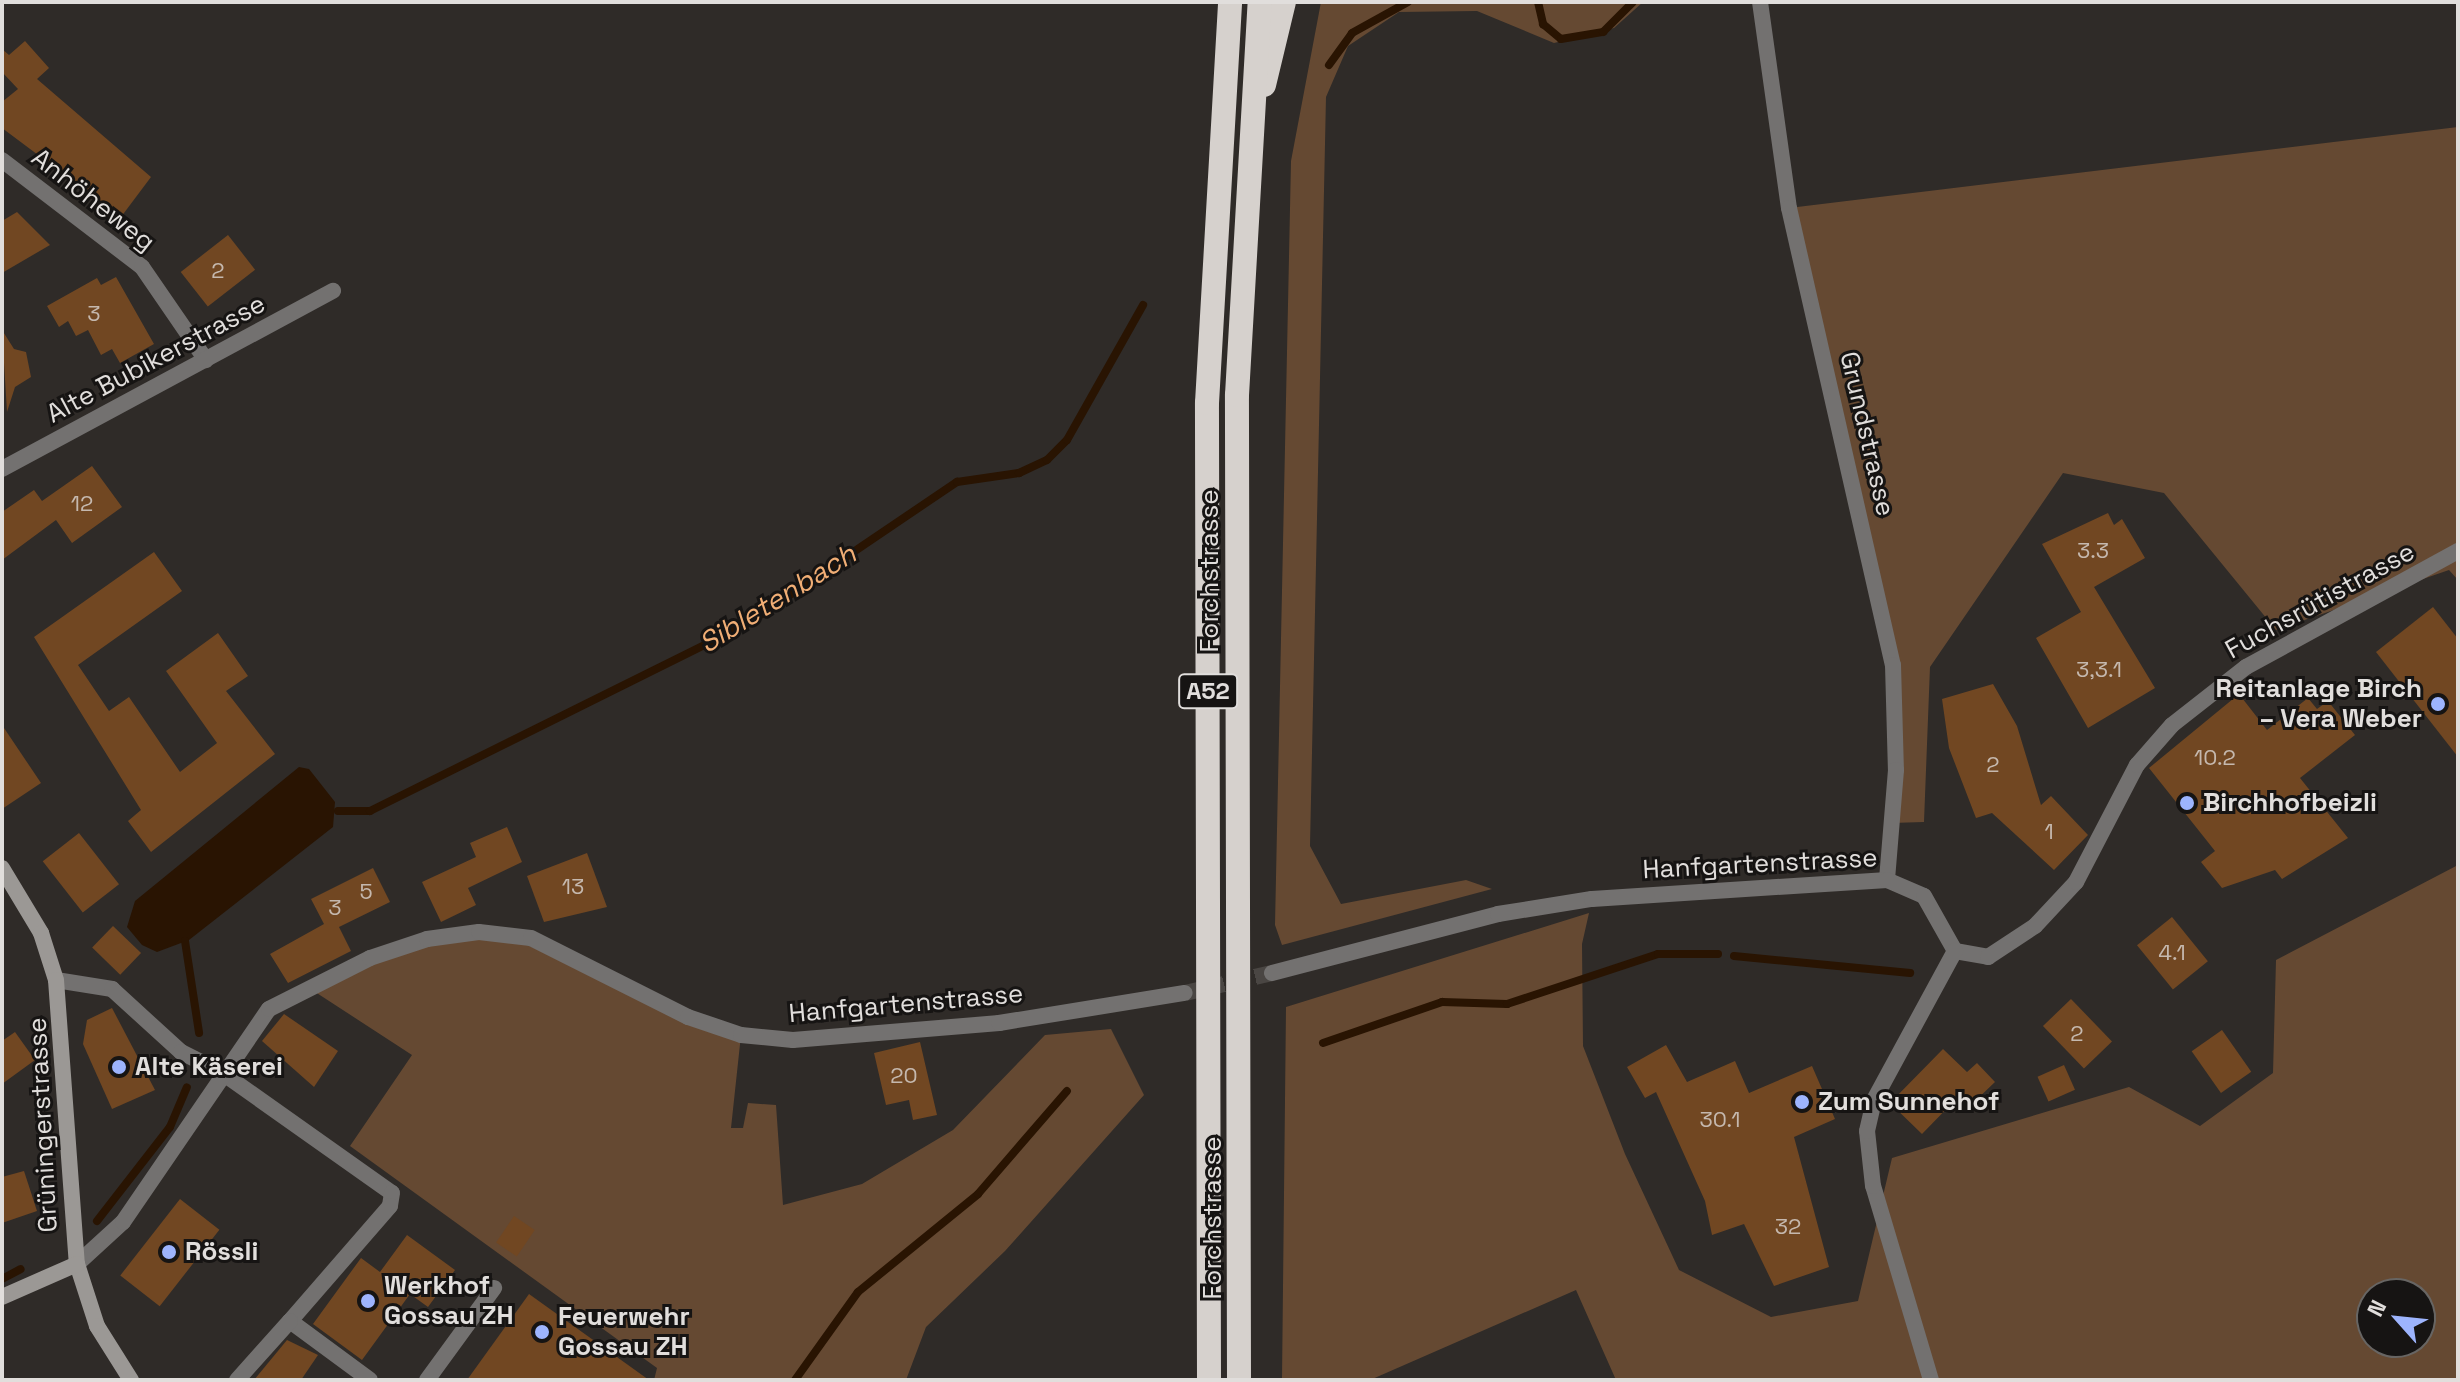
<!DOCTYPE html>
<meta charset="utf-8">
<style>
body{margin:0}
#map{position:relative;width:2460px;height:1382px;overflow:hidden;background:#2f2b28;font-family:"Space Grotesk",sans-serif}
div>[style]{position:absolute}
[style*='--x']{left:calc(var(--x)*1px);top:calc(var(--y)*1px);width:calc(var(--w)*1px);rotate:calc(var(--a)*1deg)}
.green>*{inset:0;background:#654932}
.water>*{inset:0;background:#291402}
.stream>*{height:8px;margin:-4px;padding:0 4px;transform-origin:4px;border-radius:4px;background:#291402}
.building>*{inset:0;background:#714722;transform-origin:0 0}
.street-tunnel>*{height:16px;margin-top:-8px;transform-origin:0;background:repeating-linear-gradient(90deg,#4a4643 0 16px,transparent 0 24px)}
.lane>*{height:16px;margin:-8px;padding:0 8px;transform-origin:8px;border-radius:8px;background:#737170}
.street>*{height:16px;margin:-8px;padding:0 8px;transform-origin:8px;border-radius:8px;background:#737170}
.secondary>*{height:16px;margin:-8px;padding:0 8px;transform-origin:8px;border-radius:8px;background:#9b9895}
.highway>*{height:24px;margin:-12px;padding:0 12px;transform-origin:12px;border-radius:12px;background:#d6d1cd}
.dots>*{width:22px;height:22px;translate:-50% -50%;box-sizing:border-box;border:4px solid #161413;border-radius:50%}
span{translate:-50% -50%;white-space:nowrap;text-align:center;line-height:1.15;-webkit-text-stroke:6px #161413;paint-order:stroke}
.number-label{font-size:22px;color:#c5b8ae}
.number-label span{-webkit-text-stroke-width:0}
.shield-label span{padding:2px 6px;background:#161413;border:2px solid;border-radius:6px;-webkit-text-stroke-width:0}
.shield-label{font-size:24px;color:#e1dedc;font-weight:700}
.street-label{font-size:26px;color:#e1dedc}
.poi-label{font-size:26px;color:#e1dedc;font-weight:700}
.right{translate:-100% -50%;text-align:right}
.left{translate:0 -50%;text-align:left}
.water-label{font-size:28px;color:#f1ae75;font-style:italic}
.frame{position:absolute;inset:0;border:4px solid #e1dedc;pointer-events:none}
.north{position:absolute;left:2356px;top:1278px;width:80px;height:80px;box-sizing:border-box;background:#161413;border:2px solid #676563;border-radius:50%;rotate:297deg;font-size:22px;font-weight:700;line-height:32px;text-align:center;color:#e1dedc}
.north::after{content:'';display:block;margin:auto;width:28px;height:36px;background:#9db4fd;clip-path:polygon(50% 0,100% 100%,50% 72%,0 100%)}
</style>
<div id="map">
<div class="green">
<div style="clip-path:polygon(1321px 2px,1643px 2px,1614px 28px,1554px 43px,1477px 11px,1399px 12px,1348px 46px,1326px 97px,1310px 846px,1341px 904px,1466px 880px,1492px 889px,1282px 945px,1275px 925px,1291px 161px)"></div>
<div style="clip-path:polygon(2458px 127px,2458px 580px,2449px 570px,2276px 630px,2164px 493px,2063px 473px,1930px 667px,1924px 822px,1891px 823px,1896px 702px,1789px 208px)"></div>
<div style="clip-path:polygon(evenodd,2458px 865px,2458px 1380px,1616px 1380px,1576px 1290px,1370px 1380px,1282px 1380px,1286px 1007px,1589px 913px,1582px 944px,1583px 1046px,1625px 1154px,1679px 1270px,1771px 1317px,1858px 1301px,1892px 1158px,2129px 1087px,2200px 1126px,2273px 1073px,2276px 960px,2458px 865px,2372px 1294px,2420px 1294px,2420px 1342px,2372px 1342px,2372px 1294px)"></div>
<div style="clip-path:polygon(497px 932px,741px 1035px,731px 1128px,743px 1128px,748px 1103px,776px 1105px,783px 1205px,862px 1184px,953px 1130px,1045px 1035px,1111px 1029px,1144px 1095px,1005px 1251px,926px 1327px,906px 1380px,654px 1380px,657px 1368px,350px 1146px,412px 1055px,306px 986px,370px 958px)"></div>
</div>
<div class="water">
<div style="clip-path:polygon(299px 767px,309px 769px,335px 802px,333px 827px,189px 940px,157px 952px,142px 945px,127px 927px,135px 901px)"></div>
</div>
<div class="stream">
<div style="--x:1538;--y:2;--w:23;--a:77"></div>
<div style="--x:1543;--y:24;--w:23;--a:40"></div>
<div style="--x:1561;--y:39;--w:43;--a:-9.5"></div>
<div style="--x:1603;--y:32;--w:42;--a:-45"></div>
<div style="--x:1329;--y:65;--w:39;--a:-54"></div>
<div style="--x:1352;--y:33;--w:64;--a:-29"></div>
<div style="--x:338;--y:811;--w:32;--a:0"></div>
<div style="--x:370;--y:811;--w:424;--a:-26.4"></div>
<div style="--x:750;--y:622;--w:250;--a:-34.1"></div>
<div style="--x:957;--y:482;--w:63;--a:-8.3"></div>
<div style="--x:1019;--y:473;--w:31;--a:-25"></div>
<div style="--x:1047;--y:460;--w:28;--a:-45"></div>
<div style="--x:1067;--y:440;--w:155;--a:-60.6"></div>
<div style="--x:185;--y:941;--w:93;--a:81.3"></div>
<div style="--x:1734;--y:956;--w:177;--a:5.5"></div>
<div style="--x:1323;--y:1043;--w:126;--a:-19"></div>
<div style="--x:1442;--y:1002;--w:65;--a:1.8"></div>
<div style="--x:1507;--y:1004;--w:159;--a:-18.3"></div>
<div style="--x:1658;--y:954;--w:60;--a:0"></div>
<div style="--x:97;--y:1221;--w:119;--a:-52.2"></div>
<div style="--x:170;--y:1127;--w:43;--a:-67"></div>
<div style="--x:2;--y:1279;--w:21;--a:-28"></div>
<div style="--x:795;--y:1380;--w:108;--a:-54.4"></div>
<div style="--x:858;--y:1292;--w:155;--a:-39.2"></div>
<div style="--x:978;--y:1194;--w:136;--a:-49.2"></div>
</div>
<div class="building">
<div style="clip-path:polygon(25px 41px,49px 68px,37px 79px,151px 177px,121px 217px,2px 128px,2px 102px,18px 89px,2px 72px,2px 49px,9px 55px)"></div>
<div style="clip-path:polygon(17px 212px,50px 245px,2px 273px,2px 221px)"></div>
<div style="left:228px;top:235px;width:44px;height:60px;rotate:52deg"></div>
<div style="clip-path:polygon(116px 277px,154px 344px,120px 363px,112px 349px,101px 355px,88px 330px,76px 336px,68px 321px,59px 327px,47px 306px,97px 278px,101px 285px)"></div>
<div style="clip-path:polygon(2px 330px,14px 349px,26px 352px,31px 377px,15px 387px,7px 412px)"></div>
<div style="clip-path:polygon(92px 466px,122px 507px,72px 543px,56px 520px,2px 560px,2px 512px,34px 490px,42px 501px)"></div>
<div style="clip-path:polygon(2108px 513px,2114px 525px,2122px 519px,2145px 558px,2094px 587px,2155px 688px,2088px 728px,2036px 638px,2081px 612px,2042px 544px)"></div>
<div style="clip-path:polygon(154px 552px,182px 591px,78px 665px,109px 711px,129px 697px,180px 772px,217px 743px,166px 671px,218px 633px,248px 676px,226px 691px,275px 754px,151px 852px,128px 821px,141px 810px,34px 637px)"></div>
<div style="clip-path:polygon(2433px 607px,2458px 639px,2458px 757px,2376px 652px)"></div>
<div style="clip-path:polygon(1993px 684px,2017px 726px,2041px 805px,2051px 796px,2088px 835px,2054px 870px,1992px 813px,1976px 818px,1949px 748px,1942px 699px)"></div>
<div style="clip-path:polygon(2239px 694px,2267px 730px,2308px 698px,2317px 709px,2328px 701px,2355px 735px,2300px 778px,2348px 838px,2282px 879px,2275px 870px,2222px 888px,2201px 862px,2215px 851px,2149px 768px)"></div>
<div style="clip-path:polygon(2px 725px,41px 783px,2px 809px)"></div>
<div style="clip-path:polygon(507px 827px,522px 862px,468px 888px,476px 905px,441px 922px,422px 882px,476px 857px,470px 843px)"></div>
<div style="left:79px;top:833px;width:65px;height:46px;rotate:52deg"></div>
<div style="clip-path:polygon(587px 853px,607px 907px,544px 922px,527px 876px)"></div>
<div style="clip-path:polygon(373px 868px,390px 902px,339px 927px,351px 951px,288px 983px,270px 954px,324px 924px,311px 899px)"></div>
<div style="left:2172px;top:917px;width:57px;height:45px;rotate:51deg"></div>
<div style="left:113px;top:926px;width:39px;height:30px;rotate:44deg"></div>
<div style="left:2071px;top:999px;width:59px;height:39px;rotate:46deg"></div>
<div style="clip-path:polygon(112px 1008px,155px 1090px,112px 1109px,83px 1044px,87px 1020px)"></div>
<div style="clip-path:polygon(284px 1014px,338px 1051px,314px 1087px,262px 1041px)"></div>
<div style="left:2222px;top:1030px;width:51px;height:37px;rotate:55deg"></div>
<div style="clip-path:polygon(15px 1032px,35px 1060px,2px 1084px,2px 1041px)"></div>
<div style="clip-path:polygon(920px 1042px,937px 1115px,913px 1120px,909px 1100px,886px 1105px,874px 1053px)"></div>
<div style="clip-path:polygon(1666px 1045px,1687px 1082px,1735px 1061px,1749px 1093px,1812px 1066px,1835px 1119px,1794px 1137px,1829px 1267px,1774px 1286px,1744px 1224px,1712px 1235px,1705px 1201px,1656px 1092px,1645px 1098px,1627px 1067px)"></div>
<div style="clip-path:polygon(1943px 1049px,1967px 1072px,1977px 1063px,1995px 1082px,1971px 1105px,1961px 1094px,1922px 1134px,1890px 1103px)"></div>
<div style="left:2064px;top:1065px;width:27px;height:29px;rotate:66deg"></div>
<div style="clip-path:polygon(24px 1171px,37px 1211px,2px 1223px,2px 1177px)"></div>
<div style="left:180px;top:1199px;width:50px;height:97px;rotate:38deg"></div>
<div style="left:514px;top:1216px;width:25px;height:32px;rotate:34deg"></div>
<div style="clip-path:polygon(407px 1235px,455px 1270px,428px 1307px,410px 1294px,362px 1360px,313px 1324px,361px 1258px,380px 1272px)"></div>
<div style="clip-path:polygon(529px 1294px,649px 1380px,467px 1380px)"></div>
<div style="clip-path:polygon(287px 1340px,318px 1355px,301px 1380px,254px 1380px)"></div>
</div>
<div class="street-tunnel">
<div style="--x:1185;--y:993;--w:89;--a:-12.9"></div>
</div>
<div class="lane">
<div style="--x:221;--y:1072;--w:209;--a:35.3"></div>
<div style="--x:392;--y:1193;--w:13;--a:99"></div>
<div style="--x:390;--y:1206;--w:152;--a:131"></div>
<div style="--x:290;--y:1321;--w:99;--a:36.4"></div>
<div style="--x:237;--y:1380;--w:79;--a:-48.1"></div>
<div style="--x:427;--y:1380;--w:114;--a:-53.9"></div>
</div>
<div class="street">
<div style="--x:1760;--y:2;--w:208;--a:82"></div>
<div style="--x:1789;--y:208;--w:469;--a:77.2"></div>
<div style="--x:1893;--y:665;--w:105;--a:88.4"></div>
<div style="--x:1896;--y:770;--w:110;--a:94.7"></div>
<div style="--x:2;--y:160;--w:176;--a:37.4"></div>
<div style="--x:142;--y:267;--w:113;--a:55.5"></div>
<div style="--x:2;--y:469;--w:376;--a:-28.3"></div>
<div style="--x:1272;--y:973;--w:234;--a:-14.6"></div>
<div style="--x:1498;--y:914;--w:95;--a:-9.1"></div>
<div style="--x:1592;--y:899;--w:296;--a:-3.7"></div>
<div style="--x:1887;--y:880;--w:40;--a:23.4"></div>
<div style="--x:1924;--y:896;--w:63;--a:60.6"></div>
<div style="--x:1955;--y:951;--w:34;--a:10"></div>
<div style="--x:1988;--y:957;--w:56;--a:-33.4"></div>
<div style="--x:2035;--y:926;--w:60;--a:-47"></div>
<div style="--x:2076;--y:882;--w:132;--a:-62.5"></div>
<div style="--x:2137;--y:765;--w:53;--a:-48.8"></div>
<div style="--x:2172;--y:725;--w:94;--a:-38.1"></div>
<div style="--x:2246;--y:667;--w:242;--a:-28.7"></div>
<div style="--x:56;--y:980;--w:57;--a:9.1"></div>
<div style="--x:112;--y:989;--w:93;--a:42.4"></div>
<div style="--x:181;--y:1052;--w:45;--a:26.6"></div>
<div style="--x:77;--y:1264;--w:62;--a:-42.4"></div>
<div style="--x:123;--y:1222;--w:258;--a:-55.6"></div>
<div style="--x:269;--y:1009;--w:113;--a:-26.8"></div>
<div style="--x:370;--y:958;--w:60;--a:-18.4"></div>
<div style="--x:427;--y:939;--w:52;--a:-7.7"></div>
<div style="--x:479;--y:932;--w:52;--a:6.6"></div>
<div style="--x:531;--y:938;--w:176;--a:26.7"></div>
<div style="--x:688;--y:1017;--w:56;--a:18.8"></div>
<div style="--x:741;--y:1035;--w:52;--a:5.5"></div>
<div style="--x:793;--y:1040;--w:207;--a:-4.7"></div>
<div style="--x:999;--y:1023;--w:188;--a:-9.2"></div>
<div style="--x:1931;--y:1380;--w:202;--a:-106.6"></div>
<div style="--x:1873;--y:1186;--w:55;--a:-96.2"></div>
<div style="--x:1867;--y:1131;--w:32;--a:-77"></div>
<div style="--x:1874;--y:1100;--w:170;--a:-61.5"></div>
</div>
<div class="secondary">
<div style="--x:2;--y:868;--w:76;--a:59"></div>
<div style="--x:41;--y:933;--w:49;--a:72.3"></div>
<div style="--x:56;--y:980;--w:285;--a:85.8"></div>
<div style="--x:77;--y:1264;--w:65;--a:72.1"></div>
<div style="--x:97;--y:1326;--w:64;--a:57.8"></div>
<div style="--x:2;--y:1297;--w:82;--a:-23.7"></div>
</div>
<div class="highway">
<div style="--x:1264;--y:85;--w:85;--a:-76.5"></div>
<div style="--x:1209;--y:1380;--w:977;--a:-90.12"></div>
<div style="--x:1207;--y:403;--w:402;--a:-86.7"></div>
<div style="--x:1239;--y:1380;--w:985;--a:-90.12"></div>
<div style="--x:1237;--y:395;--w:394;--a:-86.7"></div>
</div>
<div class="dots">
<div style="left:2438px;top:704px;background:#9db4fd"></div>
<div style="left:2187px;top:803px;background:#9db4fd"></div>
<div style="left:119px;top:1067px;background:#9db4fd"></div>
<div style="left:1802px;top:1102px;background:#9db4fd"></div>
<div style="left:169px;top:1252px;background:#9db4fd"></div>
<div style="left:368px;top:1301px;background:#9db4fd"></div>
<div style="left:542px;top:1332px;background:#9db4fd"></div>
</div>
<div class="number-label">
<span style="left:218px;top:271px">2</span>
<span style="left:94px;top:314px">3</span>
<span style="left:82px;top:504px">12</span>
<span style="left:2093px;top:551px">3.3</span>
<span style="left:2099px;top:670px">3,3.1</span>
<span style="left:2215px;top:758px">10.2</span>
<span style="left:1993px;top:765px">2</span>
<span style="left:2049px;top:832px">1</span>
<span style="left:573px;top:887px">13</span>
<span style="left:366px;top:892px">5</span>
<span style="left:335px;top:908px">3</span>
<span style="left:2172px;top:953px">4.1</span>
<span style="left:2077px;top:1034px">2</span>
<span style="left:904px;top:1076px">20</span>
<span style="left:1720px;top:1120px">30.1</span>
<span style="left:1788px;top:1227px">32</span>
</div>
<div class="shield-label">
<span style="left:1208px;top:691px">A52</span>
</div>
<div class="street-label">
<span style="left:93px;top:200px;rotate:38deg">Anhöheweg</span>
<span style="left:156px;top:359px;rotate:-28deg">Alte Bubikerstrasse</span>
<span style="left:1867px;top:434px;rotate:77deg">Grundstrasse</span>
<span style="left:1210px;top:571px;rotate:-90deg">Forchstrasse</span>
<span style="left:2320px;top:601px;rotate:-29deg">Fuchsrütistrasse</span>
<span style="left:1760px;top:864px;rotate:-3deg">Hanfgartenstrasse</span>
<span style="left:906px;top:1004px;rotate:-5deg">Hanfgartenstrasse</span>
<span style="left:43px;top:1125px;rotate:-93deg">Grüningerstrasse</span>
<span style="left:1213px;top:1218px;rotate:-90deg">Forchstrasse</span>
</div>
<div class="poi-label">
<span class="right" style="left:2422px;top:704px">Reitanlage Birch<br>– Vera Weber</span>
<span class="left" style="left:2203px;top:803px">Birchhofbeizli</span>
<span class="left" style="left:135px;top:1067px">Alte Käserei</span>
<span class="left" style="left:1818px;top:1102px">Zum Sunnehof</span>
<span class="left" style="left:185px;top:1252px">Rössli</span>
<span class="left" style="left:384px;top:1301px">Werkhof<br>Gossau ZH</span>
<span class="left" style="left:558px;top:1332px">Feuerwehr<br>Gossau ZH</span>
</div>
<div class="water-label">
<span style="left:777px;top:598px;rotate:-32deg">Sibletenbach</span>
</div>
<div class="frame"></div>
<div class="north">N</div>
</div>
